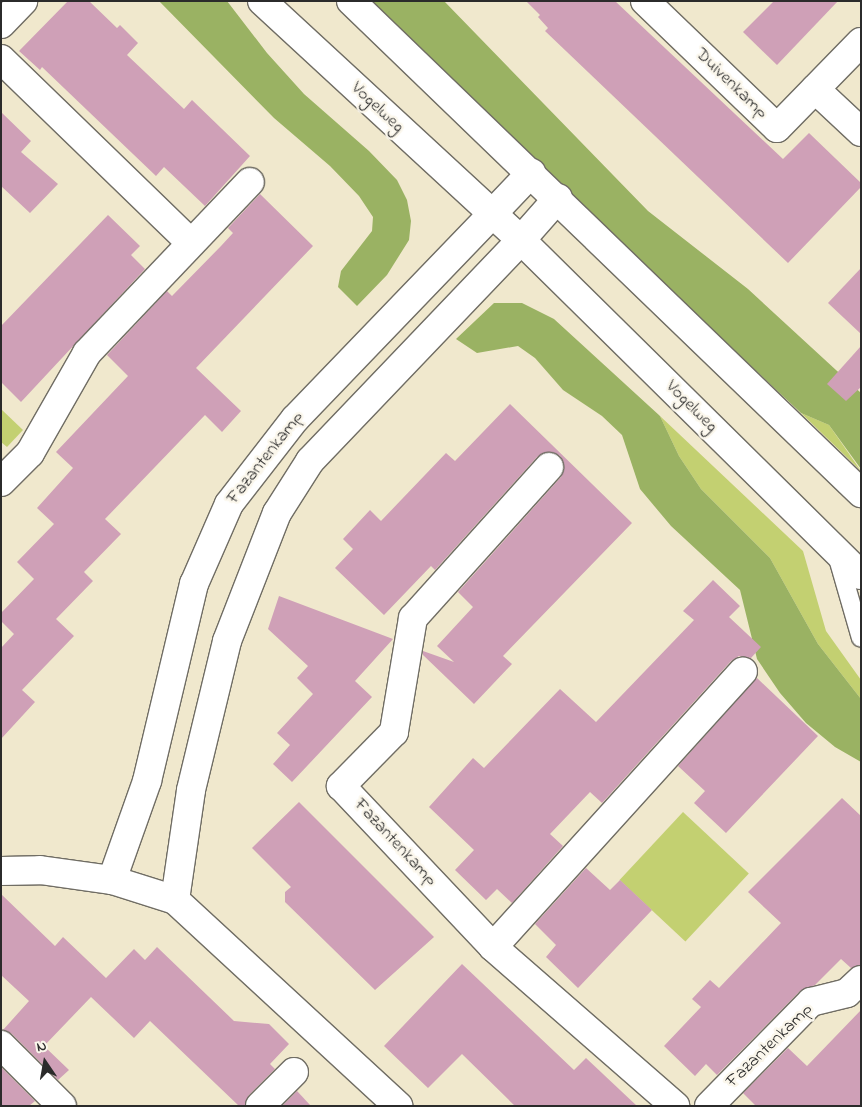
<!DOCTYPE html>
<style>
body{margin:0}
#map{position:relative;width:862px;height:1107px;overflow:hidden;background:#f0e8cd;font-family:"Indie Flower",sans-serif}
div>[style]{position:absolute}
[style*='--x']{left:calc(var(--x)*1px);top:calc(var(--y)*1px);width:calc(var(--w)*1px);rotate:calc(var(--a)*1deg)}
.green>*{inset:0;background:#c3d071;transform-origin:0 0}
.forest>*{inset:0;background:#9ab263}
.building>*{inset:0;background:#cfa0b7}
.roads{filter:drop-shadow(1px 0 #706d64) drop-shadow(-1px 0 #706d64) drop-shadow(0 1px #706d64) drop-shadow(0 -1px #706d64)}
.lane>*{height:18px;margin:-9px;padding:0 9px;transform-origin:9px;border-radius:9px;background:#fff}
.street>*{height:28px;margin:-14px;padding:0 14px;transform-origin:14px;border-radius:14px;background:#fff}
.secondary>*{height:28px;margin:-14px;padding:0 14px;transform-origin:14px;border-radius:14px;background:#fff}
span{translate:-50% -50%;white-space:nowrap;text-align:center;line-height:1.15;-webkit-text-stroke:5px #fbf7ec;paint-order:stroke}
.street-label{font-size:18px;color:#2b2b2b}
.frame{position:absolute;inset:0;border:2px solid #2b2b2b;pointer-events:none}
.north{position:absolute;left:20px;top:1037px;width:50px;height:50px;-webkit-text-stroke:4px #fbf7ec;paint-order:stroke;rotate:348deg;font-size:14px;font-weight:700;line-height:20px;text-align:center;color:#2b2b2b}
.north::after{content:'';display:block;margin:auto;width:18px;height:22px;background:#2b2b2b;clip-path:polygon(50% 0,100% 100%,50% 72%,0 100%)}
</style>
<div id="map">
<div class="green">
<div style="clip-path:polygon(1px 409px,23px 430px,7px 447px,1px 442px)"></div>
<div style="clip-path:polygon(801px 413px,829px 425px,861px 471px)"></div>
<div style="clip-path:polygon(660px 416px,803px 551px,826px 631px,861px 680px,861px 699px,818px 644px,770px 558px,701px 489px,679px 456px)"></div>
<div style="left:683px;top:812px;width:90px;height:93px;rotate:43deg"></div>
</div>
<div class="forest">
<div style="clip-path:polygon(159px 1px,227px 1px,267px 53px,304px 94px,369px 151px,397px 180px,407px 200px,411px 221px,409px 240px,387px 275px,357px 306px,338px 287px,341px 271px,372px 231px,373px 217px,359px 196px,330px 166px,274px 118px)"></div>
<div style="clip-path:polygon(362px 1px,444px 1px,648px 211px,748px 289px,861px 393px,861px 469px,829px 425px,801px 413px)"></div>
<div style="clip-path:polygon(494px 303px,522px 303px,554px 319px,660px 416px,679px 456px,701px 489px,770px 558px,818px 644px,861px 699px,861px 762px,835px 747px,806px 723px,780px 693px,757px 659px,740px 590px,671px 526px,640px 489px,622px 435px,602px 416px,563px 390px,535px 358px,518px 346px,477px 353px,456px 339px)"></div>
</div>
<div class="building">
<div style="clip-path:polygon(68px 1px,89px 1px,117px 28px,120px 25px,138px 43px,127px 55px,184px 109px,192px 100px,250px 156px,205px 206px,164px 167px,156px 176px,42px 67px,40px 70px,19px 51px)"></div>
<div style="clip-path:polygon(526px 1px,615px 1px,783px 159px,809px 133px,861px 183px,861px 187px,788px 263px,545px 31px,548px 28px,538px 17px,540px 15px)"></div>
<div style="clip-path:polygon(774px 1px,838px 1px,777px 65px,743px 32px)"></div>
<div style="clip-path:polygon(1px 112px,31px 141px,21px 152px,58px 184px,30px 213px,1px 186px)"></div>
<div style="clip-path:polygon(260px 194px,313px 246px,196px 368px,241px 411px,222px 432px,205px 415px,105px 519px,121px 534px,84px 572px,93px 581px,56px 619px,74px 636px,22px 690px,35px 702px,1px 739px,1px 648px,14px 634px,1px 621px,1px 613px,34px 579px,17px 562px,54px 524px,37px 508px,73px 468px,56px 452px,128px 376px,107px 355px,167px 291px,172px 296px,221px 246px,233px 233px,228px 228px)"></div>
<div style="clip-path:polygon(108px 215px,140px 246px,131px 255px,145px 269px,21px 402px,1px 382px,1px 326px)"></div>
<div style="clip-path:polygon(861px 268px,861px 334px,828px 303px)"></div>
<div style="clip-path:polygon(861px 346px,861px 387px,846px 401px,827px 384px)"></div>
<div style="clip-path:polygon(510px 404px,632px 523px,503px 656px,512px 664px,474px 704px,423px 655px,423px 651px,454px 662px,437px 646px,473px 607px,458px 592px,561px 477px,564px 470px,560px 456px,552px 452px,537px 457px,435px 570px,431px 566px,384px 615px,335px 568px,353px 549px,343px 539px,370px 510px,381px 521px,446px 453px,455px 461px)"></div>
<div style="clip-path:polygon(713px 580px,740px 606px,729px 617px,761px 647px,751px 658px,739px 656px,731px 661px,602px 803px,590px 792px,550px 834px,563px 846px,512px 903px,497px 889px,486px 900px,455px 870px,474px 850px,429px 807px,473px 758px,484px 768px,560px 689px,596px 722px,694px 620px,683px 611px)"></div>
<div style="clip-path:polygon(279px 596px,393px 639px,355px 681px,372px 697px,292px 782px,273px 764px,290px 745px,277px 733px,313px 694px,297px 678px,308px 666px,268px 629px)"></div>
<div style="clip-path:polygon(757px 678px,818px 736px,726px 833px,694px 803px,705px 791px,678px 766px)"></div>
<div style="clip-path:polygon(842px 798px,861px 816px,861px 965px,851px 968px,841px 959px,815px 985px,800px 991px,717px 1075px,706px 1064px,695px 1076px,664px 1046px,701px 1007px,692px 999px,710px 980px,719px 988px,781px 923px,748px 892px)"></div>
<div style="clip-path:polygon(299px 802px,434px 937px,375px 990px,285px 902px,285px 892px,291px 887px,252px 848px)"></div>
<div style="clip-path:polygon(586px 868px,610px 890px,620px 880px,652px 910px,578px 988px,546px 957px,556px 945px,535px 924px)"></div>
<div style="clip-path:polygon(1px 894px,55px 946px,63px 937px,106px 978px,134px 949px,145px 960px,157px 947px,234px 1021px,269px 1024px,289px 1044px,270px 1064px,275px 1069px,249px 1095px,245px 1106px,239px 1106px,150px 1021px,134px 1038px,91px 997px,44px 1046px,69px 1070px,58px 1080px,12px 1034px,3px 1030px,29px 1001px,1px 975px)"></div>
<div style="clip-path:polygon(462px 964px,574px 1070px,586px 1058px,637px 1106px,515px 1106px,462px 1054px,428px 1088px,384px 1046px)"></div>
<div style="clip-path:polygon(861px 1010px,861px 1106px,756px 1106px,743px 1093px,788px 1048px,807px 1066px)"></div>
<div style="clip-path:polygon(1px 1067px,35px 1101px,29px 1106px,1px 1106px)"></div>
<div style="clip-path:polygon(297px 1091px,311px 1106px,282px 1106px)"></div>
</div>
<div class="roads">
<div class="lane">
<div style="--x:837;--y:555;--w:86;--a:73.9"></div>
</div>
<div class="street">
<div style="--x:645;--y:1;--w:183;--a:43.9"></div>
<div style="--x:777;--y:128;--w:120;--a:-45.7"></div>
<div style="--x:1;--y:24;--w:32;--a:-46"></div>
<div style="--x:1;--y:59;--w:263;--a:44.1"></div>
<div style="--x:815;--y:89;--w:63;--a:43.1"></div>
<div style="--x:549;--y:467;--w:203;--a:132"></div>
<div style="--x:413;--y:618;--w:116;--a:99.5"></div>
<div style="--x:394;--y:732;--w:76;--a:134.5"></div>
<div style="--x:341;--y:786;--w:221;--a:46.6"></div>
<div style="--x:493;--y:947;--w:242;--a:41.1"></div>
<div style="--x:1;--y:482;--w:41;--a:-45"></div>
<div style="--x:30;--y:453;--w:115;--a:-60.3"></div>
<div style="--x:87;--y:353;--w:236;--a:-46.4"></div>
<div style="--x:1;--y:871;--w:39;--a:-1"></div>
<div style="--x:40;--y:870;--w:73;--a:7.9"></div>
<div style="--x:112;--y:880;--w:66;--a:17.6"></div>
<div style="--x:175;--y:900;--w:304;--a:42.7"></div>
<div style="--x:112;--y:880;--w:105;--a:-70.5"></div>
<div style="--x:147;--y:781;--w:203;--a:-76.6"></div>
<div style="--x:194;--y:584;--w:87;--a:-66.4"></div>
<div style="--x:229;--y:504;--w:108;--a:-52.2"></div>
<div style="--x:295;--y:419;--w:284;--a:-46.1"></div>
<div style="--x:175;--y:900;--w:111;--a:-81.7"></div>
<div style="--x:191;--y:790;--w:153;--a:-76.4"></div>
<div style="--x:227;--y:641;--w:137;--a:-68.7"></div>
<div style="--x:277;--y:513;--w:62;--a:-57.6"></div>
<div style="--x:310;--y:461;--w:306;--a:-46.3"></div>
<div style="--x:493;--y:947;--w:372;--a:-47.8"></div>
<div style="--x:1;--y:1045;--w:86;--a:45"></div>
<div style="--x:260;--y:1106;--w:48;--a:-45"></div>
<div style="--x:709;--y:1106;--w:146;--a:-45.6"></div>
<div style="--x:811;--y:1002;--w:37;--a:-14"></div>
<div style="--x:847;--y:993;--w:19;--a:-43"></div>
</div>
<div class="secondary">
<div style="--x:262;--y:1;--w:352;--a:42.7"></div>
<div style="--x:521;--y:240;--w:477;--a:44.6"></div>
<div style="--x:351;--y:1;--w:709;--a:43.97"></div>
<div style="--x:492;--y:214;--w:57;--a:-46.4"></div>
<div style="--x:521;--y:240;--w:56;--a:-48.6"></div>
</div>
</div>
<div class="street-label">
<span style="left:731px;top:84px;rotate:44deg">Duivenkamp</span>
<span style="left:377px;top:108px;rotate:43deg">Vogelweg</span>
<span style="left:691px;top:407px;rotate:45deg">Vogelweg</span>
<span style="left:266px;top:458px;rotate:-52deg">Fazantenkamp</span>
<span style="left:395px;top:843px;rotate:47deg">Fazantenkamp</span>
<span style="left:770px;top:1046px;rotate:-44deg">Fazantenkamp</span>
</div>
<div class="frame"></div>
<div class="north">N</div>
</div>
